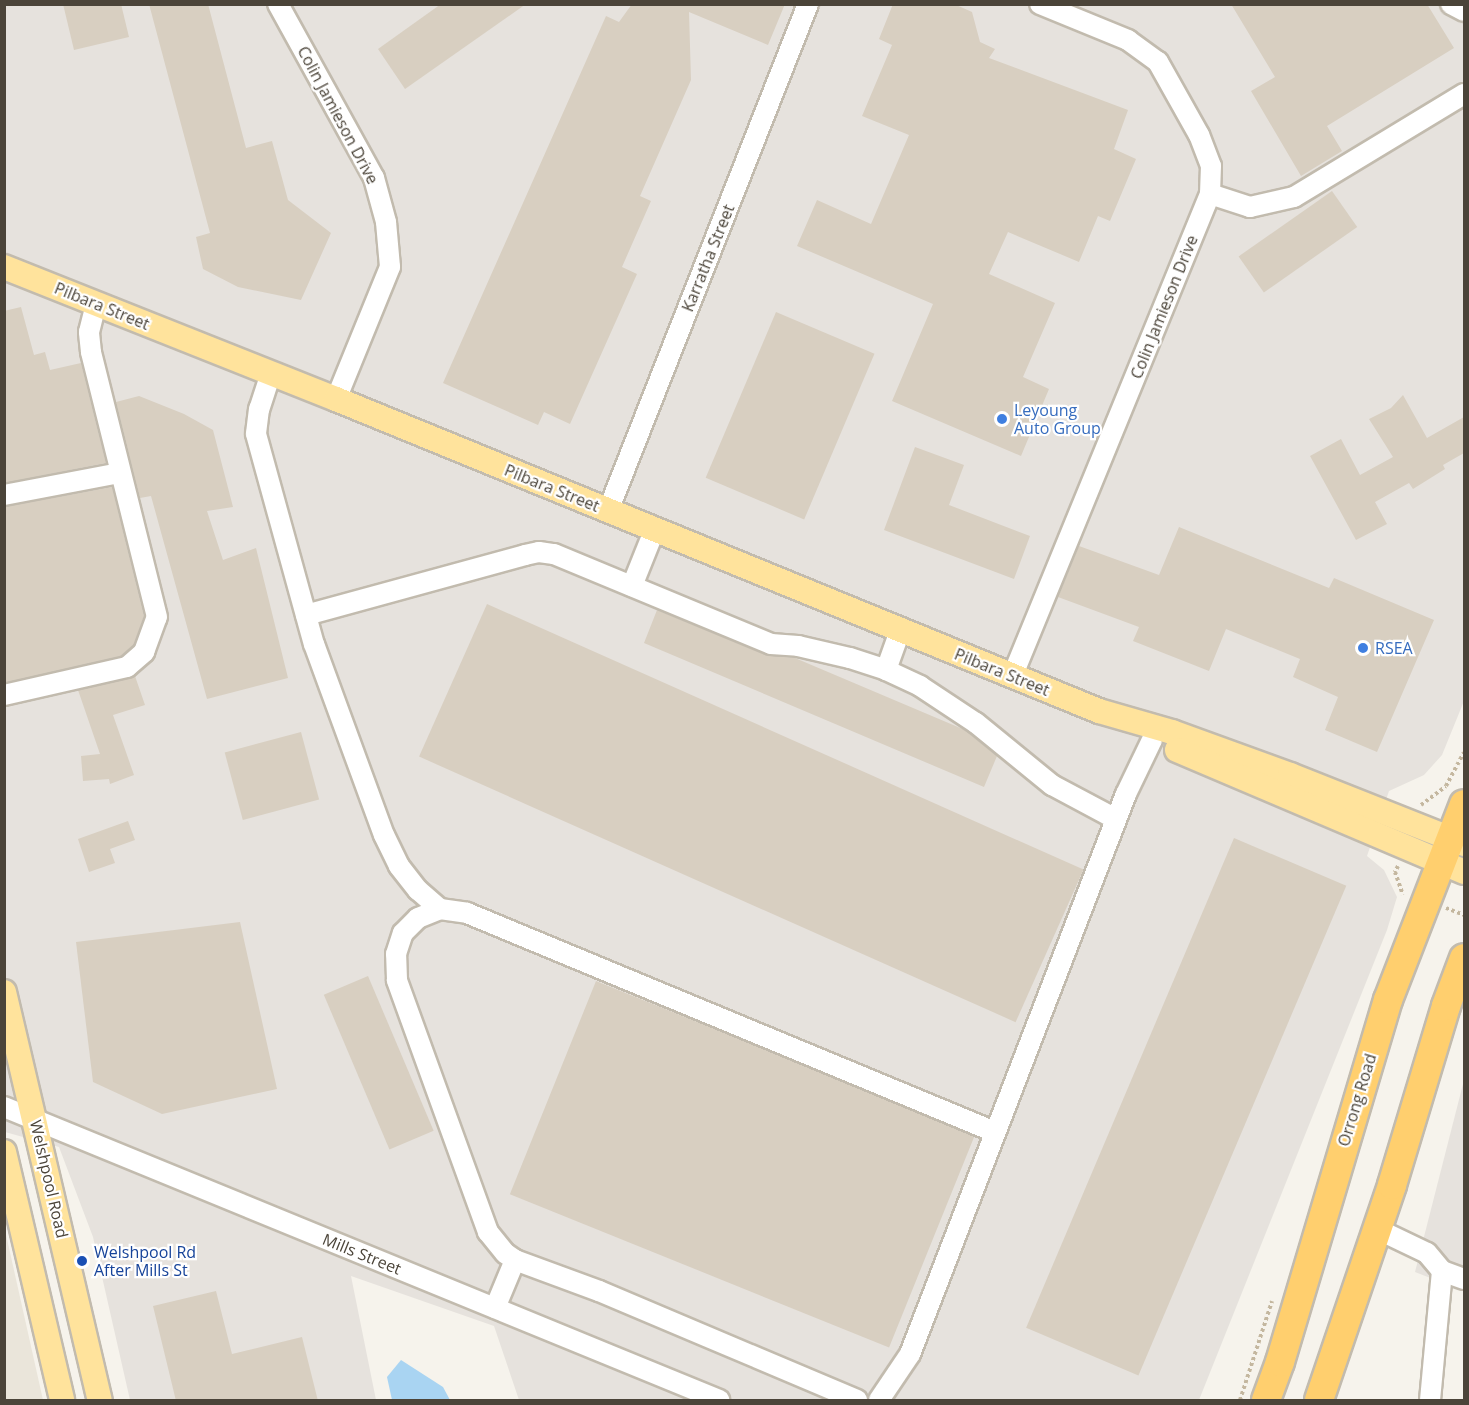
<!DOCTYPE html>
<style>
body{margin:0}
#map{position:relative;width:1469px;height:1405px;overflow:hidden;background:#f6f3ec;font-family:"Open Sans",sans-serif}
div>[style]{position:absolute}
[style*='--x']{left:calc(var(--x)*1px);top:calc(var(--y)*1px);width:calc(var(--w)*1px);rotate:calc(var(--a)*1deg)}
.residential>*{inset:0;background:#eae5da}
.industrial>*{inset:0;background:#e6e2dd}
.water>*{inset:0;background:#a9d4f2}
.building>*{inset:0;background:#d8cfc1;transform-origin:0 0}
.path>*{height:4px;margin-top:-2px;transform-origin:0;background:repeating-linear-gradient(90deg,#c4b79f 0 3px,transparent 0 6px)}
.roads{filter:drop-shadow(2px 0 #c2bbae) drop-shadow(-2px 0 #c2bbae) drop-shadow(0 2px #c2bbae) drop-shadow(0 -2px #c2bbae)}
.minor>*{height:20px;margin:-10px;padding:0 10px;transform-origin:10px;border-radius:10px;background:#fff}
.major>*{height:24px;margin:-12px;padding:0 12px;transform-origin:12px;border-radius:12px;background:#ffe39c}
.highway>*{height:28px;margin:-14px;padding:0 14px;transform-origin:14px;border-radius:14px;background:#ffcf6e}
.dots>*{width:16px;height:16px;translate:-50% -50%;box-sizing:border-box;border:3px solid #fff;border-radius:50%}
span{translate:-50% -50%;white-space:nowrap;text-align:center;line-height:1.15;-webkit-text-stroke:4.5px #fff;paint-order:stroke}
.street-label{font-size:16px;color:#4b4439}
.shop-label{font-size:16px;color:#366cbe}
.left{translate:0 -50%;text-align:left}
.transit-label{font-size:16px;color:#164399}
.frame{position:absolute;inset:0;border:6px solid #4b4439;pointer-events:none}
</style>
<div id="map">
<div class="residential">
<div style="clip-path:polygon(5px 1230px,43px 1400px,5px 1400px)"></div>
</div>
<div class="industrial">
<div style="clip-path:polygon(4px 5px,1464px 5px,1464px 701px,1442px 755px,1424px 775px,1389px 791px,1367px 856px,1384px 870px,1397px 897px,1387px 930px,1199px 1400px,519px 1400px,494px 1326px,351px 1276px,376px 1400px,130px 1400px,93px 1237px,59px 1147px,5px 1132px)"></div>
<div style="clip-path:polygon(1464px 1080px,1464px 1291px,1415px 1272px)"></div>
</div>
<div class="water">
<div style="clip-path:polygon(401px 1360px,443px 1387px,450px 1400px,392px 1400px,387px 1377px)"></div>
</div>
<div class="building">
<div style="clip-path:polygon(63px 4px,121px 4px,129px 37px,74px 50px)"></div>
<div style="clip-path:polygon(149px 4px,208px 4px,246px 148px,272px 141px,288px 200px,331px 233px,301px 300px,238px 287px,203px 269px,196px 237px,210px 233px)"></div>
<div style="clip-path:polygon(441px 4px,526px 4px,405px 89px,378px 49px)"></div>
<div style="clip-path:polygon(632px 4px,785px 4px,768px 45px,689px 12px,691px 80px,640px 196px,651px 201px,622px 267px,637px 274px,570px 424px,544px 412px,538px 425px,443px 383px,606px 16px,619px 22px)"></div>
<div style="clip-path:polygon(893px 4px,954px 4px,972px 12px,980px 42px,995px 49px,989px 58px,1128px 110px,1114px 149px,1136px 159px,1110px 221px,1098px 216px,1079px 262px,1008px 232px,989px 274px,1055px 303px,1023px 377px,1049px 389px,1021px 456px,892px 401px,933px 304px,797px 246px,817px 200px,871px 224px,909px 135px,862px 116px,892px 45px,879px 39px)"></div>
<div style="clip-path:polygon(1231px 4px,1427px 4px,1454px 48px,1327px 126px,1342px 151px,1301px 176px,1251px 91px,1275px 77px)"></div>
<div style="left:1332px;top:191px;width:44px;height:114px;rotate:55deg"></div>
<div style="clip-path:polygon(21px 307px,34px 355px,45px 352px,50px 370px,81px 363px,106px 463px,4px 483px,4px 311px)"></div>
<div style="left:776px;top:312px;width:107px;height:180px;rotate:23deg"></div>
<div style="clip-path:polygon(1403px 395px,1427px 438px,1464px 417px,1464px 453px,1443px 465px,1445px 469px,1413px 489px,1409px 483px,1375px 502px,1387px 524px,1356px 540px,1310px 456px,1341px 439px,1360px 475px,1393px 457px,1369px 419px,1391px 408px)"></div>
<div style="clip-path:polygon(139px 396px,184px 414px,213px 430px,233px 507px,207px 511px,223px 560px,256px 548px,288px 678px,207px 699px,151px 496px,140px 498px,116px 402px)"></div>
<div style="clip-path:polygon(915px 447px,964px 465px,949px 505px,1030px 536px,1014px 579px,884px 530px)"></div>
<div style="clip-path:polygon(112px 487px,144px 616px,134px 645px,121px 656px,4px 683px,4px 507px)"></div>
<div style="clip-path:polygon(1179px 527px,1329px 588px,1334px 578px,1434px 620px,1377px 752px,1325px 730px,1338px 697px,1293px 677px,1300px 659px,1226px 629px,1209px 671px,1133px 641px,1139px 627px,1058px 597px,1079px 546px,1159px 575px)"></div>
<div style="left:487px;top:604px;width:653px;height:167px;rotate:24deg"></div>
<div style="clip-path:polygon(657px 610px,767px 655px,795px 658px,965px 730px,997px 756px,984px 787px,644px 643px)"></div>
<div style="clip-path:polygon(135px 676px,145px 705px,113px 715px,134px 775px,110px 784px,109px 779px,83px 781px,81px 756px,100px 754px,78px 690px)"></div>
<div style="left:301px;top:732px;width:70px;height:79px;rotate:75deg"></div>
<div style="clip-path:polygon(128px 821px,135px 840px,110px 849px,115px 863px,89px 872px,78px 839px)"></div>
<div style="left:1234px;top:838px;width:122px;height:532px;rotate:23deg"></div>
<div style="clip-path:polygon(240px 922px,277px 1089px,162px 1114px,93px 1082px,76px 942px)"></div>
<div style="left:368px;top:976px;width:168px;height:48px;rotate:67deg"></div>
<div style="left:596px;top:981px;width:409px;height:230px;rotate:22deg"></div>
<div style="clip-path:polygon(216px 1291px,232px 1354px,302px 1337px,318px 1401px,176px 1401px,153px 1306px)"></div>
</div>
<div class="path">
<div style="--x:1421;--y:805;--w:31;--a:-37"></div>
<div style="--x:1446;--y:786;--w:38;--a:-62"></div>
<div style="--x:1398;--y:866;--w:7;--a:117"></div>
<div style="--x:1395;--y:872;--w:24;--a:71"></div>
<div style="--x:1446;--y:908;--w:19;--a:21"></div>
<div style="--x:1240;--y:1400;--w:104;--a:-72.1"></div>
</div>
<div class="roads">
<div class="minor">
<div style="--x:278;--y:4;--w:199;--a:61.1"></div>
<div style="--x:374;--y:178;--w:46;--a:74.7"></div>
<div style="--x:386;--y:222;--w:45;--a:84.9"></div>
<div style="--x:390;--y:267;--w:143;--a:112.2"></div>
<div style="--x:1451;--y:4;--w:15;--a:28"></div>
<div style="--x:1210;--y:194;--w:42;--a:18"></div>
<div style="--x:1250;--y:207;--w:45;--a:-12.8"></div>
<div style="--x:1294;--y:197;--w:199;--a:-31.2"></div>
<div style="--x:271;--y:373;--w:38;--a:108"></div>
<div style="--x:259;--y:409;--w:25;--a:97"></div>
<div style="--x:256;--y:434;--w:218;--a:74.6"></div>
<div style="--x:314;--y:644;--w:203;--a:69.9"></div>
<div style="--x:384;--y:835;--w:34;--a:64"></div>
<div style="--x:399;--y:866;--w:31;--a:52"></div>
<div style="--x:418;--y:890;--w:29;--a:41"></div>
<div style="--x:4;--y:495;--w:117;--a:-10.8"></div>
<div style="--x:608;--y:511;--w:545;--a:-68.47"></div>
<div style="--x:632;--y:586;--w:59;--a:-68.2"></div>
<div style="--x:306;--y:615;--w:227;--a:-15.3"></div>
<div style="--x:525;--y:555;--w:14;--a:-12"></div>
<div style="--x:539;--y:552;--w:15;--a:8"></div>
<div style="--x:554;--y:554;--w:235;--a:22.5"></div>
<div style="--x:771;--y:644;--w:27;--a:4"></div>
<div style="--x:798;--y:646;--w:53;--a:13"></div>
<div style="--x:850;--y:658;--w:38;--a:18"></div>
<div style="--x:886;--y:670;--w:38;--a:25"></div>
<div style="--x:920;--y:686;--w:67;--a:33.5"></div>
<div style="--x:976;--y:723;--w:98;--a:39.2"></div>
<div style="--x:1052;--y:785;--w:72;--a:28"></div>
<div style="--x:886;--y:670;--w:41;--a:-70.3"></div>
<div style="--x:1012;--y:677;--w:522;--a:-67.71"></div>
<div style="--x:1210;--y:194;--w:28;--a:-88"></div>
<div style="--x:1211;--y:166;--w:33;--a:-111"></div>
<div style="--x:1199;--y:135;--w:84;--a:-119.3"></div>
<div style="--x:1158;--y:62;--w:37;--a:-144"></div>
<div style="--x:1128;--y:40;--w:95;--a:-157.8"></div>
<div style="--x:4;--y:695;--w:126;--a:-12.8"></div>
<div style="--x:127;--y:667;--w:23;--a:-41"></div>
<div style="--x:144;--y:652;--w:37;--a:-70"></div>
<div style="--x:157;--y:617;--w:273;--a:-104"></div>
<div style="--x:91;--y:352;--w:20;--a:-96"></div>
<div style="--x:89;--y:332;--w:29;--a:-76"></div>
<div style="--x:4;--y:1107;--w:773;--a:22.28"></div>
<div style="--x:1377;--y:1229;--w:55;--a:25.6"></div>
<div style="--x:1427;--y:1253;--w:23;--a:50"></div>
<div style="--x:1442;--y:1271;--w:130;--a:95.3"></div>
<div style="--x:1442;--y:1271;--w:23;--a:20"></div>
<div style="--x:495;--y:1308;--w:52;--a:-67.4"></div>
<div style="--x:857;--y:1400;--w:280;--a:-157.1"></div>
<div style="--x:599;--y:1291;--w:90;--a:-159.7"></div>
<div style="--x:515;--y:1260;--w:12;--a:-145"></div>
<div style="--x:505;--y:1253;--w:27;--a:-129"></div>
<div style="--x:488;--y:1232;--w:268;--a:-109.9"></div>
<div style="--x:397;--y:980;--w:26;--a:-92"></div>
<div style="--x:396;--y:954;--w:22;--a:-72"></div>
<div style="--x:403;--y:933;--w:21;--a:-45"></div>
<div style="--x:418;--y:918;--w:24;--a:-22"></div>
<div style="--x:440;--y:909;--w:27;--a:8"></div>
<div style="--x:467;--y:913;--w:572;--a:22.53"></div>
<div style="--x:879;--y:1400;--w:55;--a:-56"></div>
<div style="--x:910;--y:1354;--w:600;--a:-68.91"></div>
<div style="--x:1126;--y:794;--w:60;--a:-64.3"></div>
</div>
<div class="major">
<div style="--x:4;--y:267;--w:357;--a:21.7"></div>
<div style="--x:336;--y:399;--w:824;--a:22.24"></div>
<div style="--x:1099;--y:711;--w:76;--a:16"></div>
<div style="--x:1172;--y:732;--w:126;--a:20"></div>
<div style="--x:1290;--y:775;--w:187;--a:21.6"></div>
<div style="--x:1177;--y:750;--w:312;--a:23"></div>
<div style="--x:4;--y:992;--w:419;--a:76.8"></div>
<div style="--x:4;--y:1152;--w:255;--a:76.8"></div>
</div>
<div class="highway">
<div style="--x:1266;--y:1400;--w:40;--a:-69.8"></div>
<div style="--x:1280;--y:1362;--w:378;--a:-73.4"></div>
<div style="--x:1388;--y:1000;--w:210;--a:-68.8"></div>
<div style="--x:1319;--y:1400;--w:227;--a:-71.2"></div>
<div style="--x:1392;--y:1185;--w:187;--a:-73.2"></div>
<div style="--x:1446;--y:1006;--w:51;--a:-69.4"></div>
</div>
</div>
<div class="dots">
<div style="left:1002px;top:419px;background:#3f7fe0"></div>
<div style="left:1363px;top:648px;background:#3f7fe0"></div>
<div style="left:82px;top:1261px;background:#1a4fb4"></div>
</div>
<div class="street-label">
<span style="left:338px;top:115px;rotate:62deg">Colin Jamieson Drive</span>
<span style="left:708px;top:258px;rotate:-68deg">Karratha Street</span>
<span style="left:102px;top:306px;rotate:22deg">Pilbara Street</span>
<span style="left:1164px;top:307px;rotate:-68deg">Colin Jamieson Drive</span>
<span style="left:552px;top:488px;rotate:22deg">Pilbara Street</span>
<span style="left:1002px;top:672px;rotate:22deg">Pilbara Street</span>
<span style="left:1357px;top:1100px;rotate:-73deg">Orrong Road</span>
<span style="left:49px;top:1179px;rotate:77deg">Welshpool Road</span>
<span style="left:362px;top:1254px;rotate:22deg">Mills Street</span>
</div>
<div class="shop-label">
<span class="left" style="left:1014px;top:419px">Leyoung<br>Auto Group</span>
<span class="left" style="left:1375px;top:648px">RSEA</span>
</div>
<div class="transit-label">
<span class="left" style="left:94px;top:1261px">Welshpool Rd<br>After Mills St</span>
</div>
<div class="frame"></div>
</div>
